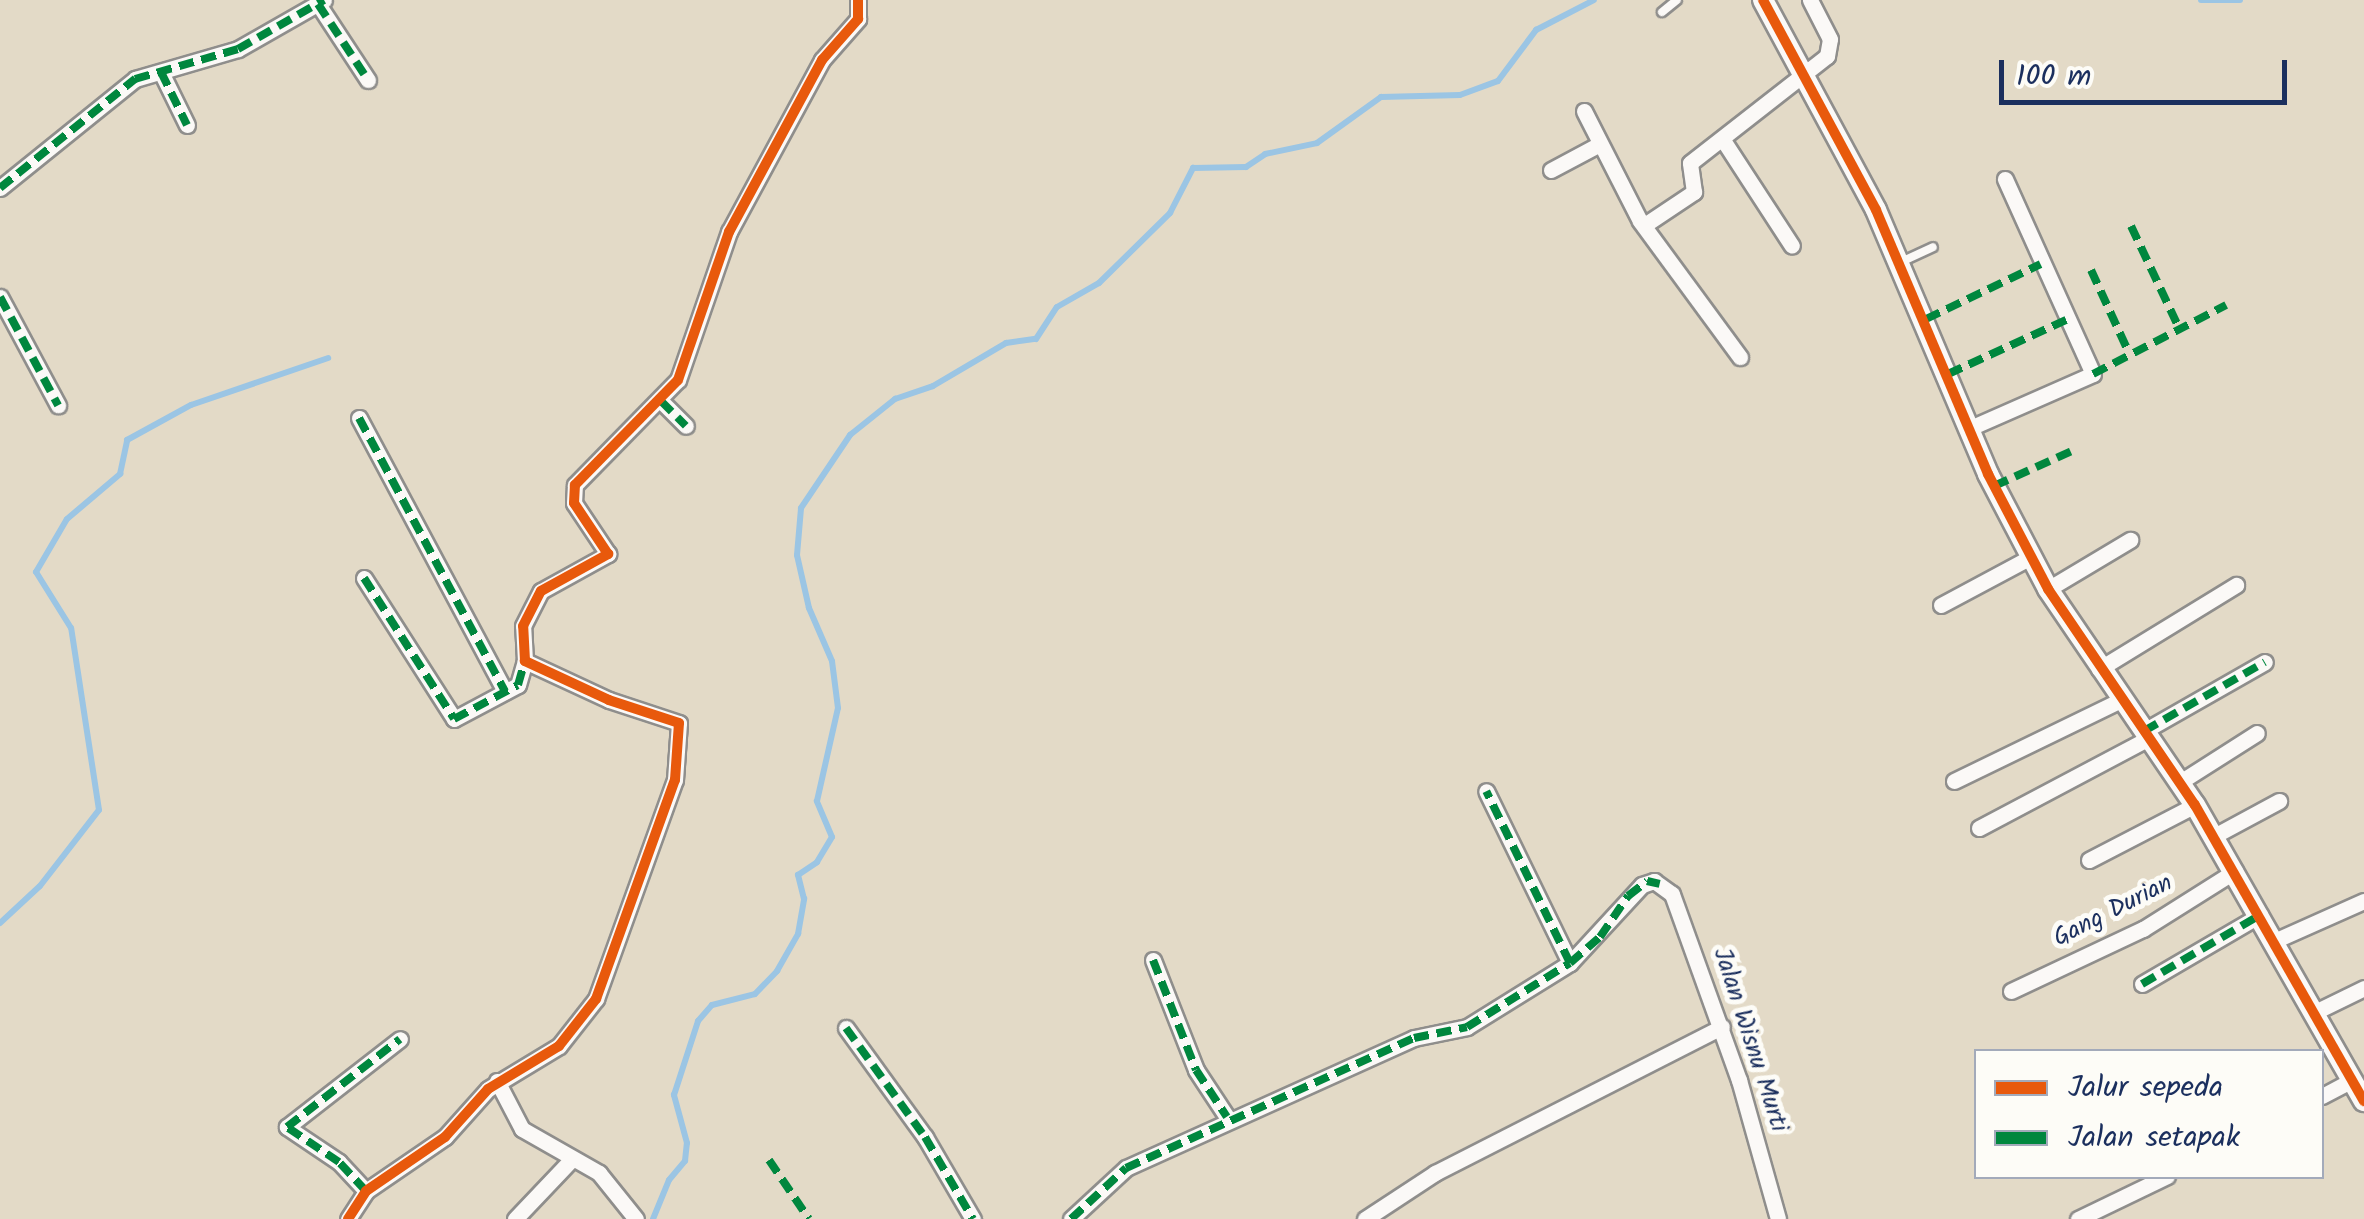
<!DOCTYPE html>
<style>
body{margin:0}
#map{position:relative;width:2364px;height:1219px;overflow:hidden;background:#e3dac7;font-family:Kalam,sans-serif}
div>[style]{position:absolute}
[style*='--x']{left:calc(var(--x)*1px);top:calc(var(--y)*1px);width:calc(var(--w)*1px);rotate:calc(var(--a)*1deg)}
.stream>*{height:6px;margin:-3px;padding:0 3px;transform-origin:3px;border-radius:3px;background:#9bc5e4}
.roads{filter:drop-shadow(2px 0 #8f8e8c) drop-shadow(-2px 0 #8f8e8c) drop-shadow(0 2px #8f8e8c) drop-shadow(0 -2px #8f8e8c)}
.lane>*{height:8px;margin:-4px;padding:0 4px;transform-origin:4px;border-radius:4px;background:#fbf9f7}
.street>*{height:15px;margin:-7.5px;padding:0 7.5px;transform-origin:7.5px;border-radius:7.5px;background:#fbf9f7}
.secondary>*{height:20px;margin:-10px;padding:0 10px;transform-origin:10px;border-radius:10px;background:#fbf9f7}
.quiet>*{height:8px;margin-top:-4px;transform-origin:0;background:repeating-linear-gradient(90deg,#00873e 0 15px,transparent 0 23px)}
.cycleway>*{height:10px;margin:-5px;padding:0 5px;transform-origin:5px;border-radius:5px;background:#e8590c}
span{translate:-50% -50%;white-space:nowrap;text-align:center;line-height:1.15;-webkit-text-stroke:10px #fdfcf7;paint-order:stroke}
.street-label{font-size:25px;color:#1b2f5e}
.legend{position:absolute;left:1974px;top:1049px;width:350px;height:130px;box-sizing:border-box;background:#fdfcf7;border:2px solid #a3aaba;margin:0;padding:12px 18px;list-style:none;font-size:30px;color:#1b2f5e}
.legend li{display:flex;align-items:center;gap:20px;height:50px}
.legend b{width:50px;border:2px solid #a3aaba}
.scale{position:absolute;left:1999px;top:60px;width:288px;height:45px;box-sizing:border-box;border:5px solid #1b2f5e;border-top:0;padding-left:12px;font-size:30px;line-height:35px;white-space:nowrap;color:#1b2f5e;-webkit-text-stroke:8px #fdfcf7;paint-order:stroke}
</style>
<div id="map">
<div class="stream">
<div style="--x:2201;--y:0;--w:39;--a:0"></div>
<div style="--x:0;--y:923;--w:54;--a:-42.8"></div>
<div style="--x:40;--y:886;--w:96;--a:-52.2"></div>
<div style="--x:99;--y:810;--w:184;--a:-98.7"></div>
<div style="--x:71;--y:628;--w:66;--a:-122"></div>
<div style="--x:36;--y:572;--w:61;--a:-59.7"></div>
<div style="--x:67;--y:519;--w:70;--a:-40.3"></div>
<div style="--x:120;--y:474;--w:35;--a:-78"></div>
<div style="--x:127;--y:440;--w:73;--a:-28.7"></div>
<div style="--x:191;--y:405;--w:145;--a:-18.9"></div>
<div style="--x:653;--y:1219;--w:42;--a:-67.7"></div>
<div style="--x:669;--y:1180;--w:25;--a:-50"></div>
<div style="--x:685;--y:1161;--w:18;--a:-84"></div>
<div style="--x:687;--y:1143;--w:50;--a:-105.2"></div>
<div style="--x:674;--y:1095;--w:78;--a:-72"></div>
<div style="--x:698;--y:1021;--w:21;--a:-49"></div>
<div style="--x:712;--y:1005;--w:44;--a:-14.3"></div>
<div style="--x:755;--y:994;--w:32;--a:-46"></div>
<div style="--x:777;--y:971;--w:43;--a:-60.4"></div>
<div style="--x:798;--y:934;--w:36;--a:-80"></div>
<div style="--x:804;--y:899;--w:25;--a:-104"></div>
<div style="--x:798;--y:875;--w:23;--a:-34"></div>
<div style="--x:817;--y:862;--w:29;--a:-59"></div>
<div style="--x:832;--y:837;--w:39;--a:-113"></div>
<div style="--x:817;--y:801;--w:95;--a:-77.3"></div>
<div style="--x:838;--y:708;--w:47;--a:-97.3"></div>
<div style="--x:832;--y:661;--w:58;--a:-113.5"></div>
<div style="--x:809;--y:608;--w:54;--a:-102.8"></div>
<div style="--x:797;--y:555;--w:47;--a:-85.1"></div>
<div style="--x:801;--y:508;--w:88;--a:-56.1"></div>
<div style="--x:850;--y:435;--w:58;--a:-38.7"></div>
<div style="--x:895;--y:399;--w:40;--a:-18.9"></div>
<div style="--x:933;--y:386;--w:85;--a:-30.5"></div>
<div style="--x:1006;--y:343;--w:30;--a:-8"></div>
<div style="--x:1036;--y:339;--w:38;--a:-57"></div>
<div style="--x:1057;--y:307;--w:48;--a:-29.7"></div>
<div style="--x:1099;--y:283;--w:100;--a:-44.6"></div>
<div style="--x:1170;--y:213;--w:51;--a:-62.9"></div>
<div style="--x:1193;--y:168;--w:53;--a:-1.1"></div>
<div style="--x:1246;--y:167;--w:23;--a:-34"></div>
<div style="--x:1265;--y:154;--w:53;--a:-11.9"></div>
<div style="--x:1317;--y:143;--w:79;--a:-35.7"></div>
<div style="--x:1381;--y:97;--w:79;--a:-1.5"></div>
<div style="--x:1460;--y:95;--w:40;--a:-20.2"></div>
<div style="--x:1498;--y:81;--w:64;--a:-53.3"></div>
<div style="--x:1536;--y:30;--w:65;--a:-27.3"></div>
</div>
<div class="roads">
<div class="lane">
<div style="--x:1662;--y:12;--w:19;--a:-39"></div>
<div style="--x:1901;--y:262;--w:35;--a:-25"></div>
</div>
<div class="street">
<div style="--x:318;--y:4;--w:91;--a:56.7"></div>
<div style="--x:161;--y:72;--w:59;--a:63.9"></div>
<div style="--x:1584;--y:111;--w:123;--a:63"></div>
<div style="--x:1640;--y:221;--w:169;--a:53.7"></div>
<div style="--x:1723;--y:140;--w:126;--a:56.9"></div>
<div style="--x:1551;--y:170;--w:55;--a:-28"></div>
<div style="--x:0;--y:188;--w:174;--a:-38.9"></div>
<div style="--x:135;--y:79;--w:107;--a:-16.2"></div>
<div style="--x:238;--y:49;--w:99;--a:-29.7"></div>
<div style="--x:1646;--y:224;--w:58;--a:-33.7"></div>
<div style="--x:1694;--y:192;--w:29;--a:-98"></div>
<div style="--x:1690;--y:163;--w:174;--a:-38"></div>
<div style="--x:1827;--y:56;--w:17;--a:-80"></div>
<div style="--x:1830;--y:39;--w:44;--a:-117.1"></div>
<div style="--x:0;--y:297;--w:123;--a:61.8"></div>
<div style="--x:661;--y:401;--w:35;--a:45"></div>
<div style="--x:359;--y:418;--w:310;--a:61.9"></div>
<div style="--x:1970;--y:428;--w:134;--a:-23.7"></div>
<div style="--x:2093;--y:374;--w:214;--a:-114.3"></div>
<div style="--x:364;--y:578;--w:167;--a:57.4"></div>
<div style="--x:454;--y:719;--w:72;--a:-28"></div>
<div style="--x:518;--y:685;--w:25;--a:-74"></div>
<div style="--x:2048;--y:589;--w:96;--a:-30.9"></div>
<div style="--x:1941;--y:605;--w:102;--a:-28.1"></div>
<div style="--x:2099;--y:669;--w:161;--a:-31.5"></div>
<div style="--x:2144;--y:731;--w:139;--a:-29.7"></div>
<div style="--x:1954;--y:781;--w:186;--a:-25.9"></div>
<div style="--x:2180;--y:782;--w:91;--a:-32.5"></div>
<div style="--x:1979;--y:828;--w:192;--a:-27.9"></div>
<div style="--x:2214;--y:836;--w:74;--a:-28.3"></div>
<div style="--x:2089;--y:860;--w:119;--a:-27.4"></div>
<div style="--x:2274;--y:941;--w:98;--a:-24"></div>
<div style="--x:1153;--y:960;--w:118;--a:68.6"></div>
<div style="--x:1196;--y:1070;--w:56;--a:56.6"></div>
<div style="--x:1570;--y:963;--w:106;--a:-47.3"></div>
<div style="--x:1642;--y:885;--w:13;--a:-18"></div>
<div style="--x:1654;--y:881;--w:22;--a:36"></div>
<div style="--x:1672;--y:894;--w:198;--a:70.2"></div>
<div style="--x:1739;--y:1080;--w:144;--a:74.3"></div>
<div style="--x:2142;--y:984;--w:137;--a:-30.3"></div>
<div style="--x:2011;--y:991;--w:146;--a:-25.2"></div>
<div style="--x:2143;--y:929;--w:109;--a:-32.2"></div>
<div style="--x:2313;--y:1013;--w:57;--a:-26.1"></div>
<div style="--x:846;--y:1028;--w:135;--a:54.1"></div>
<div style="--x:925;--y:1137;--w:95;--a:59.7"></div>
<div style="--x:497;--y:1081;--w:54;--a:62.5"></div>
<div style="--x:522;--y:1129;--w:89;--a:29.7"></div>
<div style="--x:599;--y:1173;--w:59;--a:51.2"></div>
<div style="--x:2322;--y:1096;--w:34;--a:-28"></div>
<div style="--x:366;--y:1191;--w:40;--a:-133"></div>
<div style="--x:339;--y:1162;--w:63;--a:-146.1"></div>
<div style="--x:287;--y:1127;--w:143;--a:-37.9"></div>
<div style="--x:348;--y:1219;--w:33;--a:-57"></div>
<div style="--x:366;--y:1191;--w:96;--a:-34.4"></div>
<div style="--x:445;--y:1137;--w:64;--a:-48.1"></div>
<div style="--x:488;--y:1089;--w:83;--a:-31.2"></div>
<div style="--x:559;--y:1046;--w:60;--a:-51.8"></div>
<div style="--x:596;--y:999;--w:233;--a:-70.2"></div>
<div style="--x:675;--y:780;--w:57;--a:-86"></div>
<div style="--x:679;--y:723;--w:74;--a:-161.8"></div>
<div style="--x:609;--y:700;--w:93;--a:-155.1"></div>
<div style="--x:525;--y:661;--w:35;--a:-93"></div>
<div style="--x:523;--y:626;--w:39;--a:-63"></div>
<div style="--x:541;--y:591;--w:77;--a:-28.9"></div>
<div style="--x:608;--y:554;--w:61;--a:-123.7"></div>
<div style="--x:574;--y:503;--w:18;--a:-87"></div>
<div style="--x:575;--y:485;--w:147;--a:-45.6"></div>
<div style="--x:678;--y:380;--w:157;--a:-71"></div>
<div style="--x:729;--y:232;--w:196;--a:-61.6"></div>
<div style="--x:822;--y:60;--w:55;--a:-48.7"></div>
<div style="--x:858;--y:19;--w:19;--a:-90"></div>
<div style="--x:515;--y:1219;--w:80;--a:-46.5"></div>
<div style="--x:1071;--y:1219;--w:75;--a:-42.8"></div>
<div style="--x:1126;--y:1168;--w:316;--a:-24.3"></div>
<div style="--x:1414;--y:1038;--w:54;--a:-11.7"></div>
<div style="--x:1467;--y:1027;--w:121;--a:-31.9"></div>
<div style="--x:1570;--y:963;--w:191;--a:-116"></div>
<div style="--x:1365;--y:1219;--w:84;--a:-33.3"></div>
<div style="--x:1435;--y:1173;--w:322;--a:-27"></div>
<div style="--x:2078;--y:1219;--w:99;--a:-25.8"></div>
</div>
<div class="secondary">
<div style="--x:1763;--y:0;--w:238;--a:61.7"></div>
<div style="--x:1876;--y:210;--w:287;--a:67"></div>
<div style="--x:1988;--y:474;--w:130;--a:62.4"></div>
<div style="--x:2048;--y:589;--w:261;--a:55.8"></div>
<div style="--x:2195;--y:805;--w:341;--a:60.3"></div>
</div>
</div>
<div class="quiet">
<div style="--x:318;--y:4;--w:91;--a:56.7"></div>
<div style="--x:161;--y:72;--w:59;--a:63.9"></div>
<div style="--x:0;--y:188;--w:174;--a:-38.9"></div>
<div style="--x:135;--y:79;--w:107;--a:-16.2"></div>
<div style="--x:238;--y:49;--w:99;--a:-29.7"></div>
<div style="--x:2131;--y:226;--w:113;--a:64.8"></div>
<div style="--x:2091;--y:270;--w:91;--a:65.4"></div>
<div style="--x:0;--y:297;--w:123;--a:61.8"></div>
<div style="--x:1926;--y:319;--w:127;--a:-25.6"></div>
<div style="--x:1948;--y:374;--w:130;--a:-24.6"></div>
<div style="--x:2093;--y:374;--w:150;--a:-27.4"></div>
<div style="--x:661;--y:401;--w:35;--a:45"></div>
<div style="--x:359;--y:418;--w:310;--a:61.9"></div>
<div style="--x:1994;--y:486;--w:85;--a:-24.2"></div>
<div style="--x:364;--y:578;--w:167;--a:57.4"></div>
<div style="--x:454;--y:719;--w:72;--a:-28"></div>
<div style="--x:518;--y:685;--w:25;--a:-74"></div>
<div style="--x:2144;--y:731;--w:139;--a:-29.7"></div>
<div style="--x:1153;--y:960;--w:118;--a:68.6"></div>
<div style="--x:1196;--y:1070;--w:56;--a:56.6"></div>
<div style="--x:1570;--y:963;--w:40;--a:-41"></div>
<div style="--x:1600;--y:937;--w:50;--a:-55.7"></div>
<div style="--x:1628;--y:896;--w:24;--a:-38"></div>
<div style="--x:1647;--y:881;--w:13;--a:13"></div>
<div style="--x:2142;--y:984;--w:137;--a:-30.3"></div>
<div style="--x:846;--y:1028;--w:135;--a:54.1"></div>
<div style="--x:925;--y:1137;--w:95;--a:59.7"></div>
<div style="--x:769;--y:1160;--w:71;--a:55.9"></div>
<div style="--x:366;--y:1191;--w:40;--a:-133"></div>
<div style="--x:339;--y:1162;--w:63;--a:-146.1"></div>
<div style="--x:287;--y:1127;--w:143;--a:-37.9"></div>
<div style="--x:1071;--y:1219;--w:75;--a:-42.8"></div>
<div style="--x:1126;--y:1168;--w:316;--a:-24.3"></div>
<div style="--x:1414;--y:1038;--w:54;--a:-11.7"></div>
<div style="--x:1467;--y:1027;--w:121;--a:-31.9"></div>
<div style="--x:1570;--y:963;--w:191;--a:-116"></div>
</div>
<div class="cycleway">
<div style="--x:1763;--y:0;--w:238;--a:61.7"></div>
<div style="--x:1876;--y:210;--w:287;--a:67"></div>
<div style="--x:1988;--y:474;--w:130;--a:62.4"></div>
<div style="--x:2048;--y:589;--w:261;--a:55.8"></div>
<div style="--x:2195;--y:805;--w:341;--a:60.3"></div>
<div style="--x:348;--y:1219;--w:33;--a:-57"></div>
<div style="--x:366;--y:1191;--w:96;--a:-34.4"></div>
<div style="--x:445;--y:1137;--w:64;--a:-48.1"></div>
<div style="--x:488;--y:1089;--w:83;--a:-31.2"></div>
<div style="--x:559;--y:1046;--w:60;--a:-51.8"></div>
<div style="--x:596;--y:999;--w:233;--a:-70.2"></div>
<div style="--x:675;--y:780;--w:57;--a:-86"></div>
<div style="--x:679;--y:723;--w:74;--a:-161.8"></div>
<div style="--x:609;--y:700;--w:93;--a:-155.1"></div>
<div style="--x:525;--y:661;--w:35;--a:-93"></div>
<div style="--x:523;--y:626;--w:39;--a:-63"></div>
<div style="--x:541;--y:591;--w:77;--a:-28.9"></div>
<div style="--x:608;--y:554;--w:61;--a:-123.7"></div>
<div style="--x:574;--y:503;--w:18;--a:-87"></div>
<div style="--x:575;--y:485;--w:147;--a:-45.6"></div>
<div style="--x:678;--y:380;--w:157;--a:-71"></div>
<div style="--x:729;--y:232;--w:196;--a:-61.6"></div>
<div style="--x:822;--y:60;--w:55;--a:-48.7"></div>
<div style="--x:858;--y:19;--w:19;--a:-90"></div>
</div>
<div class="street-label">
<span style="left:2113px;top:911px;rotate:-27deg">Gang Durian</span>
<span style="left:1750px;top:1040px;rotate:72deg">Jalan Wisnu Murti</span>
</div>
<ul class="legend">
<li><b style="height:12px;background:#e8590c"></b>Jalur sepeda</li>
<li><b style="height:12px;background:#00873e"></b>Jalan setapak</li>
</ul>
<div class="scale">100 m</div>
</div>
